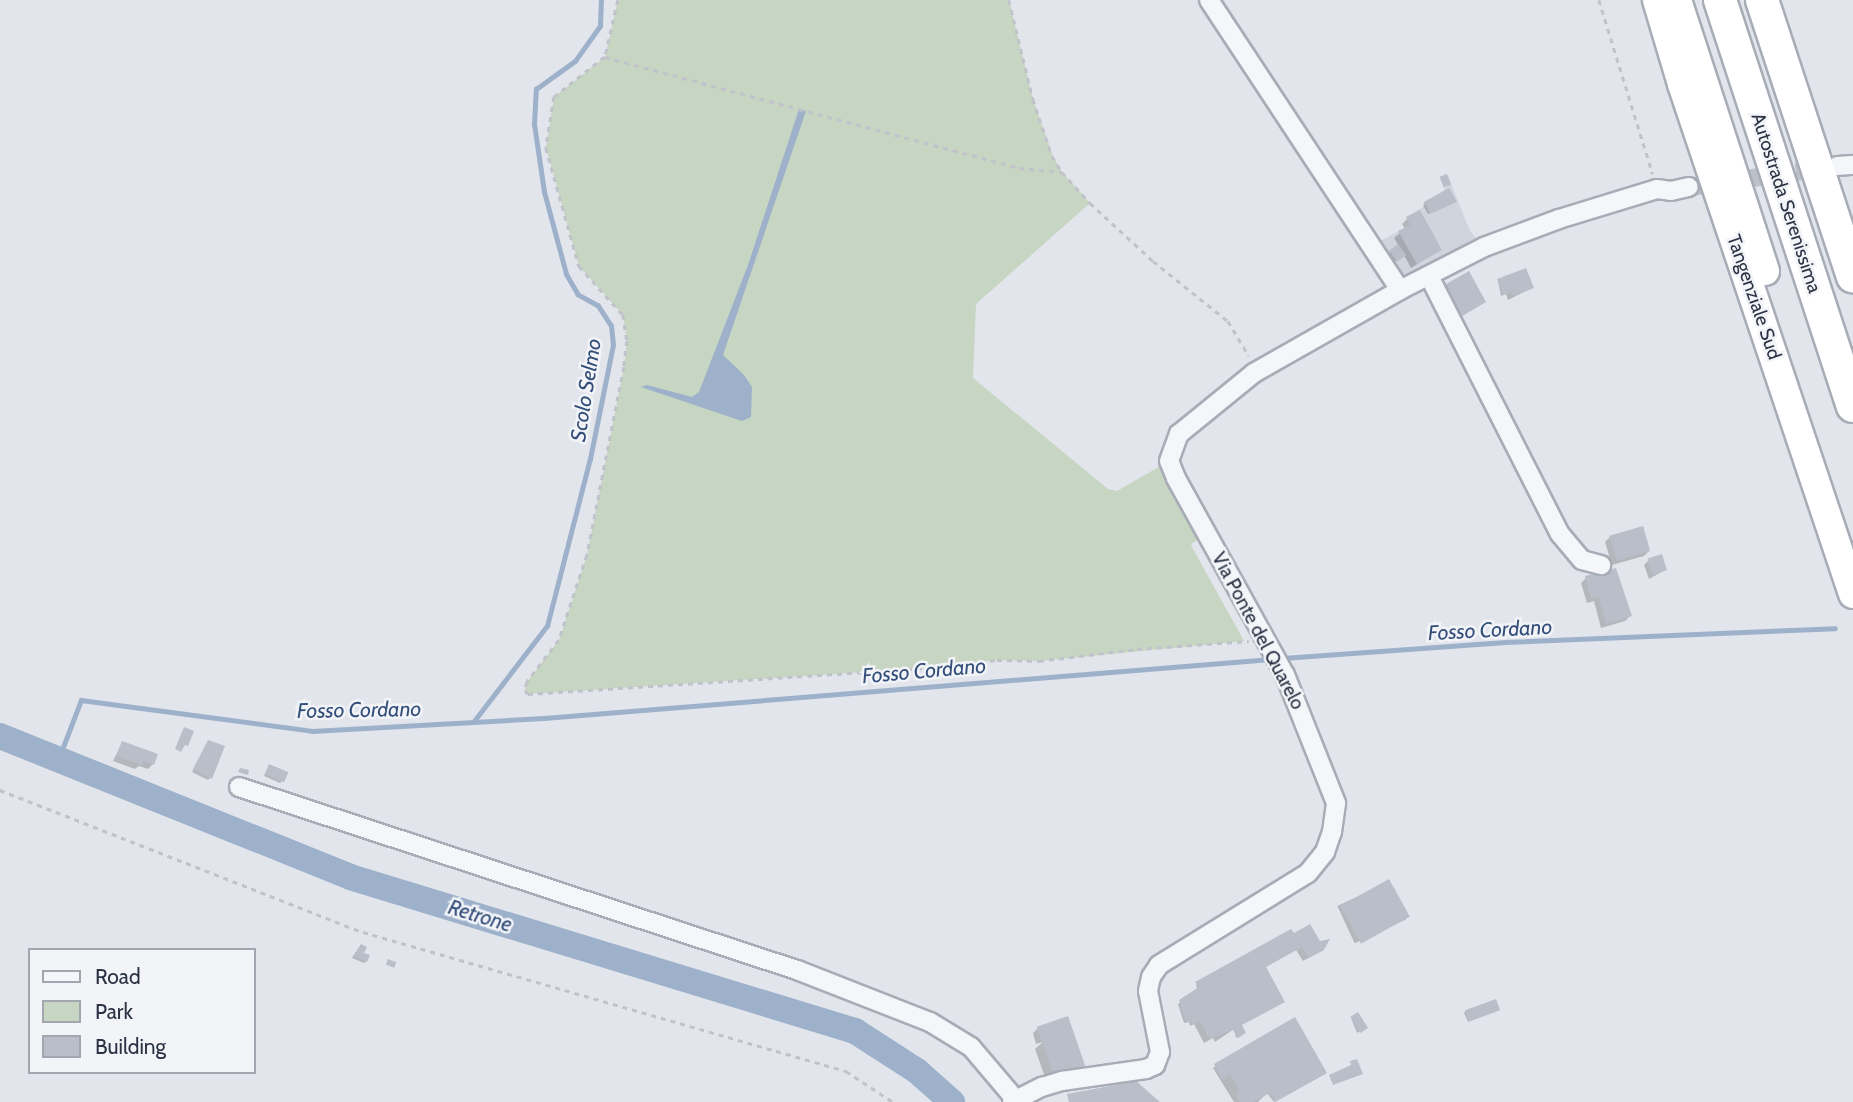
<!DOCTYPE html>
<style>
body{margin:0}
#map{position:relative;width:1853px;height:1102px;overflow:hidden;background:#e2e5eb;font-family:Cabin,sans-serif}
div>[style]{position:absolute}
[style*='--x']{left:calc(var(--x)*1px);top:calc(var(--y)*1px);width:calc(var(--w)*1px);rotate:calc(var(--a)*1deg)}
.built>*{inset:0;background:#d0d4dd}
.green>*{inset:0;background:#c7d5c3}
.water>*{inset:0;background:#9db1cb}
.shadow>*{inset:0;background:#0003;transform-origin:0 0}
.stream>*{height:4.5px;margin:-2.25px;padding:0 2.25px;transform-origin:2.25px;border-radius:2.25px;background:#9db1cb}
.river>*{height:26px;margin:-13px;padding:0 13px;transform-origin:13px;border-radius:13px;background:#9db1cb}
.building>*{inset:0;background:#b9bec9;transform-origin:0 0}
.minor-tunnel>*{height:18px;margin-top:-9px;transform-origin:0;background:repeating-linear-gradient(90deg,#bdc1ca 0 18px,transparent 0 27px)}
.path>*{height:2.5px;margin-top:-1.25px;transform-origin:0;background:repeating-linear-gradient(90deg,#c0c3ca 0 5px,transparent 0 10px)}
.roads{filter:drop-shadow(2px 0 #a7acb6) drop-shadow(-2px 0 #a7acb6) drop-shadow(0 2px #a7acb6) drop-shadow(0 -2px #a7acb6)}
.minor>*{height:18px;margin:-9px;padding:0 9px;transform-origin:9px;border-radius:9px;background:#f5f6f9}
.trunk>*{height:28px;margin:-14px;padding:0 14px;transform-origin:14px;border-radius:14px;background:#fff}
.motorway>*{height:32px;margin:-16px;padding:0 16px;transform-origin:16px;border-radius:16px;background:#fff}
span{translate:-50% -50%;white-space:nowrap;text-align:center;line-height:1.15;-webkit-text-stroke:5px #f2f4f8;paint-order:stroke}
.street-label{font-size:19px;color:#2a3244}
.water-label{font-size:21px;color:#334e79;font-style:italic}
.legend{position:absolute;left:28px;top:948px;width:228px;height:126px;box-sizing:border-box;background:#f2f4f8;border:2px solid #a2a6b0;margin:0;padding:9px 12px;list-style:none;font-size:21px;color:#2a3244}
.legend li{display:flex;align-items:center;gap:14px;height:35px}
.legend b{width:35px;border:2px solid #a2a6b0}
</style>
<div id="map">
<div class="built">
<div style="clip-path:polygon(1447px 174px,1470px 231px,1480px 243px,1401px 286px,1373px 245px,1410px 225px,1406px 217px,1425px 206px,1424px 202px,1445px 190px,1440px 177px)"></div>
</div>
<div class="green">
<div style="clip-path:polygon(618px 0,1009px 0,1033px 99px,1053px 156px,1062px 172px,1090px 203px,976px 304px,973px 378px,1108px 489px,1117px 491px,1169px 461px,1207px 534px,1191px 544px,1193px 549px,1244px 641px,1039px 661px,997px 660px,940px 667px,528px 694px,525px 690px,527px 682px,559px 640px,587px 555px,624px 367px,627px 341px,623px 315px,579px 266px,546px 148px,554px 97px,605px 57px)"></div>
</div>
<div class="water">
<div style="clip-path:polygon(799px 109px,806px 111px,723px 355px,744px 375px,752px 387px,751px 417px,742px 421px,641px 387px,647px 385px,692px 397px,699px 392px,748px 265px)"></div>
</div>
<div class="shadow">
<div style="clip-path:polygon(1455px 202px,1428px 214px,1423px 205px,1425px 203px)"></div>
<div style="clip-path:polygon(1407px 219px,1440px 250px,1411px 268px,1404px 255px,1394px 262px,1388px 253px,1399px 246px,1394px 238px,1405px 229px,1402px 224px)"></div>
<div style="clip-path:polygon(1498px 281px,1532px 288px,1508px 300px,1506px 294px,1501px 296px)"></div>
<div style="clip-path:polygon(1438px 291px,1484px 302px,1457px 319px)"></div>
<div style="clip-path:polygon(1610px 537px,1649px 551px,1644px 556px,1612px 565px,1605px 542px)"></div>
<div style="clip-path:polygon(1649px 560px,1665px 570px,1649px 579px,1644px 565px)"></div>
<div style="clip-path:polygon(1586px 578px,1630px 616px,1625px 621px,1601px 628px,1594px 601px,1587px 603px,1581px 583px)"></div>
<div style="clip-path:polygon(208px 742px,210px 778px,208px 780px,192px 772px)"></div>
<div style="clip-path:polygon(122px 743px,153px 764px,148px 769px,139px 766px,135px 769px,113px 761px)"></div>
<div style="clip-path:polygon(269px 766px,282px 781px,280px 783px,264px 776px)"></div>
<div style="left:1389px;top:882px;width:41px;height:57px;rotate:65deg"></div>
<div style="clip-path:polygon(1293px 936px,1324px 943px,1324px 950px,1303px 961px,1296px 950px,1264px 967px,1240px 1026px,1242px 1035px,1236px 1038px,1234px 1029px,1215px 1042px,1213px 1038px,1204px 1043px,1194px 1024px,1190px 1026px,1189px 1022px,1184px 1023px,1178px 1004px,1197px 990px,1196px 983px)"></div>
<div style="clip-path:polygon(359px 948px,366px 961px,364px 963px,352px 958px)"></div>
<div style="clip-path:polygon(1498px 1010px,1468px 1022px,1464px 1013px,1466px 1011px)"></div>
<div style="clip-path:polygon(1067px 1018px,1083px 1066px,1075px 1074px,1047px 1083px,1035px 1049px,1043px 1042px,1036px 1044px,1033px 1033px,1038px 1028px)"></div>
<div style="clip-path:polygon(1351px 1018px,1364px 1029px,1357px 1033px)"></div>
<div style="clip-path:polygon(1236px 1053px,1323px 1075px,1274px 1102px,1267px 1093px,1258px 1102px,1234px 1102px,1213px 1068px)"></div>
</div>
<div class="stream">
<div style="--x:1283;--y:658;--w:223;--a:-4.1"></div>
<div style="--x:1505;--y:642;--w:330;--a:-2.4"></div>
<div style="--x:474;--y:721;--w:120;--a:-52.5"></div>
<div style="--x:547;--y:626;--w:172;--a:-75.6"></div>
<div style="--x:590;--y:459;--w:116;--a:-78.6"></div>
<div style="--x:613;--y:345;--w:19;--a:-96"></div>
<div style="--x:611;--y:326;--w:24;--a:-123"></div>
<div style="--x:598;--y:306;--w:23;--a:-151"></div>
<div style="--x:578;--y:295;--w:24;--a:-120"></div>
<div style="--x:566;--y:274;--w:85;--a:-105"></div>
<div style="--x:544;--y:192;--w:69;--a:-98.4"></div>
<div style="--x:534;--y:124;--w:35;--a:-87"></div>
<div style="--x:536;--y:89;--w:48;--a:-35.7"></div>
<div style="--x:575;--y:61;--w:43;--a:-54.5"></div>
<div style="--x:600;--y:26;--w:26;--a:-88"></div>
<div style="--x:58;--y:760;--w:64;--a:-69"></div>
<div style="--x:81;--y:700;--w:233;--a:7.6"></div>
<div style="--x:312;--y:731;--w:232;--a:-3.2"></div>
<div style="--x:544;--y:718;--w:729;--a:-4.64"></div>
</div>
<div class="river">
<div style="--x:0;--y:736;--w:377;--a:21.9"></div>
<div style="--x:350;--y:877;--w:528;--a:16.96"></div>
<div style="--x:855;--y:1031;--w:74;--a:32.8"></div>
<div style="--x:917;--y:1071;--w:47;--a:41.5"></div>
</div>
<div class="building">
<div style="left:1447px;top:174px;width:11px;height:8px;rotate:68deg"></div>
<div style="clip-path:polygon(1449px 188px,1457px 202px,1430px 214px,1424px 202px)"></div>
<div style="clip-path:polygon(1420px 210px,1442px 250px,1417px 264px,1398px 231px,1410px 225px,1406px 217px)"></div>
<div style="left:1398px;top:244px;width:14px;height:11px;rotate:54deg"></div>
<div style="clip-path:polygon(1526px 268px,1534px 288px,1513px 296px,1512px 292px,1503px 295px,1497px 279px)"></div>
<div style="clip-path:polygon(1469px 271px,1486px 302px,1462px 316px,1456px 304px,1449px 308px,1439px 288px)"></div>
<div style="left:1643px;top:526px;width:26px;height:35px;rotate:74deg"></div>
<div style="left:1662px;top:554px;width:17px;height:15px;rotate:73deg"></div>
<div style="clip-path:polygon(1616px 568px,1632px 616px,1606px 624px,1599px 597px,1591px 599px,1585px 576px)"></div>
<div style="clip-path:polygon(184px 727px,194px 731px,188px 746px,185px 745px,181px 752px,175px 749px)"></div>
<div style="clip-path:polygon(208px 740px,225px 746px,212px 779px,193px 769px)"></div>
<div style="clip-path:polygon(122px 741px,158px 754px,154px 765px,143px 761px,142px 765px,116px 756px)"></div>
<div style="left:269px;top:764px;width:21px;height:11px;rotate:23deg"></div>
<div style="clip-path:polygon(240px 768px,249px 770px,248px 775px,238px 772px)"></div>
<div style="left:1389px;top:879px;width:43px;height:56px;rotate:61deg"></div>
<div style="clip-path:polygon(1310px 924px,1320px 941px,1330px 939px,1325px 948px,1309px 958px,1302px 947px,1266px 967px,1285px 1002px,1242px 1025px,1246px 1033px,1238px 1038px,1233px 1030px,1209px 1039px,1200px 1021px,1192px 1025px,1190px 1021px,1186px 1023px,1179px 1000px,1199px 987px,1195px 982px,1291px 929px,1294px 933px)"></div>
<div style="clip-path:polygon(361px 944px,367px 947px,364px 953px,370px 955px,367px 962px,353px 956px)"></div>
<div style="left:388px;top:959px;width:9px;height:6px;rotate:21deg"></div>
<div style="left:1496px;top:999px;width:12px;height:33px;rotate:70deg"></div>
<div style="left:1358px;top:1012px;width:19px;height:9px;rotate:58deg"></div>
<div style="left:1068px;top:1016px;width:53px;height:33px;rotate:71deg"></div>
<div style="clip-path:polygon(1295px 1017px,1327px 1073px,1275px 1102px,1270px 1093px,1253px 1102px,1239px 1102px,1236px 1097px,1239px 1090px,1230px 1075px,1222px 1080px,1214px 1064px)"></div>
<div style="clip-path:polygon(1357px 1059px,1363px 1074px,1333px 1085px,1329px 1075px,1351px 1065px,1350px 1061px)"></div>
<div style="clip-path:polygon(1136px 1081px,1160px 1102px,1069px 1102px,1067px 1094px)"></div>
</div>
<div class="minor-tunnel">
<div style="--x:1689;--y:187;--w:136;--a:-8"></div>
</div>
<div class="path">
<div style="--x:618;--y:0;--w:58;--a:102.8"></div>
<div style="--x:605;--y:57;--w:65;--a:141.9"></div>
<div style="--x:554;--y:97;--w:52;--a:98.9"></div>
<div style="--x:546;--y:148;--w:123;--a:74.4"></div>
<div style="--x:579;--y:266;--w:66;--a:48.1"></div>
<div style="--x:623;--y:315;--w:26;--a:81"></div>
<div style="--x:627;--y:341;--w:26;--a:97"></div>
<div style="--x:624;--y:367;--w:192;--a:101.1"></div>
<div style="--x:587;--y:555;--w:89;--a:108.2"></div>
<div style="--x:559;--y:640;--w:53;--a:127.3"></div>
<div style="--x:527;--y:682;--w:8;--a:104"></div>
<div style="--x:525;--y:690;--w:5;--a:53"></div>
<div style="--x:528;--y:694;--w:413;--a:-3.7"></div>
<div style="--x:940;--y:667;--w:57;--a:-7"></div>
<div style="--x:997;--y:660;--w:42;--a:1.4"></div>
<div style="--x:1039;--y:661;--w:99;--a:-7"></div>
<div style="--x:1137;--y:649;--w:112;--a:-4.1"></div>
<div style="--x:1009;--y:0;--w:102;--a:76.4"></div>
<div style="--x:1033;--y:99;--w:60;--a:71.6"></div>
<div style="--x:1052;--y:156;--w:19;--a:58"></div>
<div style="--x:1062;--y:172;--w:42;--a:47.9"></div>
<div style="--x:1090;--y:203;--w:86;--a:42.6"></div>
<div style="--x:1153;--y:261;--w:96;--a:38.7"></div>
<div style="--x:1228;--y:321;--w:41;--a:59"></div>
<div style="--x:1599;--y:0;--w:182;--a:72.8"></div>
<div style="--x:605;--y:57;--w:429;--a:15"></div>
<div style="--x:1019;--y:168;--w:43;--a:5.3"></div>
<div style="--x:0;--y:790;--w:390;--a:21.4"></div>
<div style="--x:363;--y:932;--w:503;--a:16.06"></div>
<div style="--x:846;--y:1071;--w:56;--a:33.4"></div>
</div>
<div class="roads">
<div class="minor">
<div style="--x:1209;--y:0;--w:347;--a:56.6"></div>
<div style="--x:1837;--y:166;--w:16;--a:-4"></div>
<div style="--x:1429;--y:276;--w:289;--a:63.1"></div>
<div style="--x:1560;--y:534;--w:34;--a:50"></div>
<div style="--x:1582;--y:560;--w:20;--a:15"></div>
<div style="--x:239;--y:787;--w:587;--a:18.16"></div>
<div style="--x:797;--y:970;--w:143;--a:21.4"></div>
<div style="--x:930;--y:1022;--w:48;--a:31.4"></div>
<div style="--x:971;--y:1047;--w:70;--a:49.7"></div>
<div style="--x:1012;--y:1102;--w:34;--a:-27"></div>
<div style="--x:1042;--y:1087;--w:21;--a:-17"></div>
<div style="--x:1062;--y:1081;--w:85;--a:-8.1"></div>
<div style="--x:1146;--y:1069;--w:10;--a:-24"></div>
<div style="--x:1155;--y:1065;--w:14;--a:-69"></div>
<div style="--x:1160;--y:1052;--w:62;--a:-101.1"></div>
<div style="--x:1148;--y:991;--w:14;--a:-78"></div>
<div style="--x:1151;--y:977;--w:14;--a:-56"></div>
<div style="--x:1159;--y:965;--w:175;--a:-31.7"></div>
<div style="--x:1308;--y:873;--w:27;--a:-51"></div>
<div style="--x:1325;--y:852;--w:21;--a:-71"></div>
<div style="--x:1332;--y:832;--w:29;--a:-82"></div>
<div style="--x:1336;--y:803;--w:138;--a:-111.7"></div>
<div style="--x:1285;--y:675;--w:225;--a:-119"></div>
<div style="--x:1176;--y:478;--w:18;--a:-112"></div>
<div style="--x:1169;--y:461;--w:29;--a:-70"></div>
<div style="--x:1179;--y:434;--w:97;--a:-39.1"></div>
<div style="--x:1254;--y:373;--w:168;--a:-29.6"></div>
<div style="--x:1400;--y:290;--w:94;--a:-27.1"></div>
<div style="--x:1484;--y:247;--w:80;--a:-20.5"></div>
<div style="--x:1559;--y:219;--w:102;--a:-17"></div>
<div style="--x:1657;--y:189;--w:14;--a:8"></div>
<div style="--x:1671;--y:191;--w:18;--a:-13"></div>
</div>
<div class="trunk">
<div style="--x:1657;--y:0;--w:88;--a:73.4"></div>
<div style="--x:1682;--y:84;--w:538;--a:71.46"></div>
<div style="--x:1677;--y:0;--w:285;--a:72"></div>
</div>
<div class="motorway">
<div style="--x:1720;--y:0;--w:427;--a:71.9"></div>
<div style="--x:1762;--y:0;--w:291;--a:71.8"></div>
</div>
</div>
<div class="street-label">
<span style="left:1786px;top:203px;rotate:72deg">Autostrada Serenissima</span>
<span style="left:1754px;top:297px;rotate:71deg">Tangenziale Sud</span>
<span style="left:1258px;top:631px;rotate:62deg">Via Ponte del Quarelo</span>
</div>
<div class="water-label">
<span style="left:586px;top:390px;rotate:-81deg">Scolo Selmo</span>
<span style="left:1490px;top:630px;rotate:-3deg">Fosso Cordano</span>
<span style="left:924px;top:671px;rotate:-5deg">Fosso Cordano</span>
<span style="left:359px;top:710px;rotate:-1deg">Fosso Cordano</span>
<span style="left:480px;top:916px;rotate:17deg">Retrone</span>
</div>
<ul class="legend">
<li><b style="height:9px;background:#f5f6f9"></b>Road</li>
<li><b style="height:19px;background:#c7d5c3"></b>Park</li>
<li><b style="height:19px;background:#b9bec9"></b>Building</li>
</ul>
</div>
